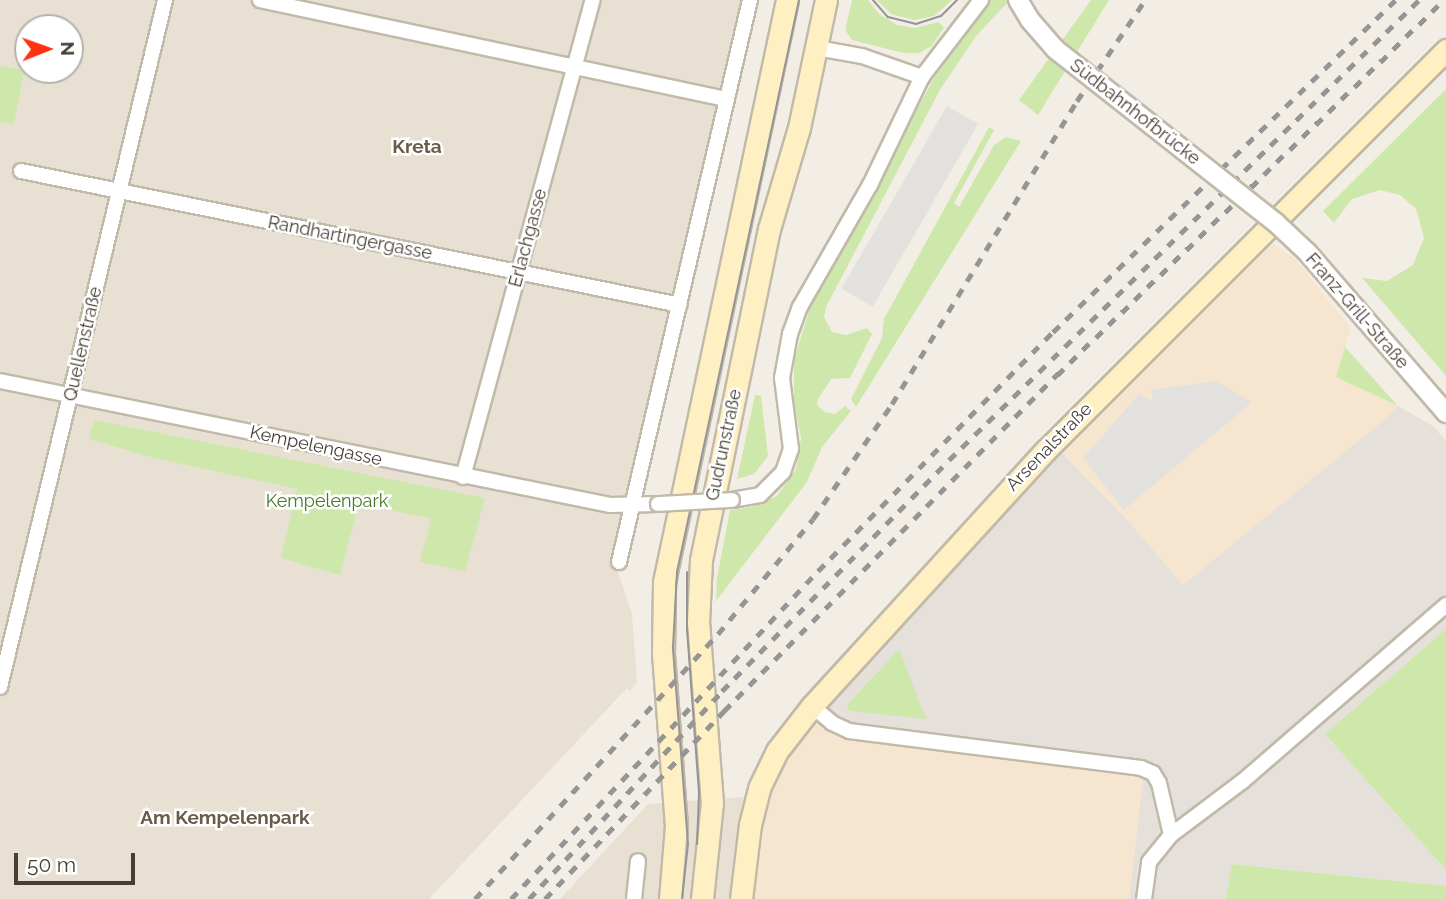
<!DOCTYPE html>
<meta charset="utf-8">
<style>
body{margin:0}
#map{position:relative;width:1446px;height:899px;overflow:hidden;background:#f3eee5;font-family:Raleway,sans-serif}
div>[style]{position:absolute}
[style*='--x']{left:calc(var(--x)*1px);top:calc(var(--y)*1px);width:calc(var(--w)*1px);rotate:calc(var(--a)*1deg)}
.residential>*{inset:0;background:#e7e0d3}
.commercial>*{inset:0;background:#f6e5cf}
.industrial>*{inset:0;background:#e5e0da}
.green>*{inset:0;background:#cee8ac}
.parking>*{inset:0;background:#e3e1dd;transform-origin:0 0}
.roads{filter:drop-shadow(2px 0 #c1b9aa) drop-shadow(-2px 0 #c1b9aa) drop-shadow(0 2px #c1b9aa) drop-shadow(0 -2px #c1b9aa)}
.minor>*{height:14px;margin:-7px;padding:0 7px;transform-origin:7px;border-radius:7px;background:#fff}
.secondary>*{height:21px;margin:-10.5px;padding:0 10.5px;transform-origin:10.5px;border-radius:10.5px;background:#fff0c3}
.tram>*{height:2px;margin:-1px;padding:0 1px;transform-origin:1px;border-radius:1px;background:#959595}
.rail>*{height:5px;margin-top:-2.5px;transform-origin:0;background:repeating-linear-gradient(90deg,#959595 0 9px,transparent 0 18px)}
.bridges{filter:drop-shadow(2px 0 #c1b9aa) drop-shadow(-2px 0 #c1b9aa) drop-shadow(0 2px #c1b9aa) drop-shadow(0 -2px #c1b9aa)}
.minor-bridge>*{height:14px;margin:-7px;padding:0 7px;transform-origin:7px;border-radius:7px;background:#fff}
.tertiary-bridge>*{height:18px;margin:-9px;padding:0 9px;transform-origin:9px;border-radius:9px;background:#fff}
span{translate:-50% -50%;white-space:nowrap;text-align:center;line-height:1.15;-webkit-text-stroke:5px #fff;paint-order:stroke}
.street-label{font-size:18px;color:#453e34}
.park-label{font-size:18px;color:#467827}
.neighbourhood-label{font-size:19px;color:#685c4b;font-weight:700}
.north{position:absolute;left:14px;top:14px;width:70px;height:70px;box-sizing:border-box;background:#fff;border:2px solid #b5b2ae;border-radius:50%;rotate:89deg;font-size:19px;font-weight:700;line-height:28px;text-align:center;color:#453e34}
.north::after{content:'';display:block;margin:auto;width:24px;height:32px;background:#fe3110;clip-path:polygon(50% 0,100% 100%,50% 72%,0 100%)}
.scale{position:absolute;left:14px;top:853px;width:121px;height:32px;box-sizing:border-box;border:4px solid #453e34;border-top:0;padding-left:9px;font-size:21px;line-height:24px;white-space:nowrap;color:#453e34;-webkit-text-stroke:5px #fff;paint-order:stroke}
</style>
<div id="map">
<div class="residential">
<div style="clip-path:polygon(evenodd,0 0,743px 0,618px 572px,632px 614px,637px 683px,630px 691px,627px 688px,429px 899px,0 899px,0 0,28px 28px,70px 28px,70px 70px,28px 70px,28px 28px)"></div>
<div style="clip-path:polygon(743px 797px,733px 899px,560px 899px,648px 804px)"></div>
</div>
<div class="commercial">
<div style="clip-path:polygon(1267px 239px,1296px 260px,1351px 328px,1336px 377px,1398px 406px,1390px 416px,1183px 585px,1132px 525px,1044px 435px,1146px 364px)"></div>
<div style="clip-path:polygon(801px 699px,835px 732px,1146px 765px,1129px 899px,733px 899px,743px 797px)"></div>
</div>
<div class="industrial">
<div style="clip-path:polygon(1398px 406px,1433px 426px,1446px 441px,1446px 629px,1325px 734px,1446px 870px,1446px 886px,1233px 864px,1226px 899px,1129px 899px,1145px 765px,835px 732px,801px 699px,1044px 435px,1132px 525px,1183px 585px,1389px 416px)"></div>
</div>
<div class="green">
<div style="clip-path:polygon(852px 0,868px 0,878px 13px,897px 25px,915px 28px,938px 22px,944px 27px,932px 46px,919px 53px,903px 53px,852px 40px,845px 30px)"></div>
<div style="clip-path:polygon(877px 0,952px 0,934px 16px,914px 20px,891px 14px)"></div>
<div style="clip-path:polygon(991px 0,1010px 0,977px 35px,941px 88px,826px 307px,824px 317px,832px 332px,846px 335px,867px 328px,872px 334px,850px 378px,831px 379px,818px 399px,817px 405px,825px 412px,835px 414px,845px 406px,851px 411px,822px 447px,807px 482px,716px 601px,717px 578px,730px 510px,752px 507px,777px 496px,796px 469px,801px 438px,794px 403px,794px 360px,810px 308px,934px 78px)"></div>
<div style="clip-path:polygon(1091px 0,1109px 0,1038px 115px,1019px 100px)"></div>
<div style="clip-path:polygon(0 66px,24px 70px,14px 124px,0 122px)"></div>
<div style="clip-path:polygon(1446px 89px,1446px 376px,1362px 278px,1387px 281px,1413px 265px,1424px 238px,1416px 209px,1400px 195px,1380px 190px,1352px 199px,1334px 223px,1323px 211px)"></div>
<div style="clip-path:polygon(989px 127px,994px 130px,954px 203px,959px 207px,994px 145px,1006px 137px,1021px 141px,856px 407px,851px 399px,882px 338px,884px 319px)"></div>
<div style="clip-path:polygon(1345px 347px,1398px 406px,1336px 377px)"></div>
<div style="clip-path:polygon(755px 395px,761px 396px,768px 456px,754px 474px,737px 479px)"></div>
<div style="clip-path:polygon(94px 420px,485px 498px,465px 571px,420px 562px,431px 519px,359px 503px,340px 575px,281px 558px,297px 489px,154px 458px,89px 439px)"></div>
<div style="clip-path:polygon(1446px 629px,1446px 870px,1325px 734px)"></div>
<div style="clip-path:polygon(899px 649px,926px 719px,850px 711px,847px 708px,848px 704px)"></div>
<div style="clip-path:polygon(1232px 864px,1446px 886px,1446px 899px,1226px 899px)"></div>
</div>
<div class="parking">
<div style="left:947px;top:106px;width:36px;height:211px;rotate:30deg"></div>
<div style="clip-path:polygon(1216px 381px,1252px 402px,1124px 510px,1083px 458px,1139px 394px,1153px 401px,1151px 390px)"></div>
</div>
<div class="roads">
<div class="minor">
<div style="--x:260;--y:0;--w:477;--a:12"></div>
<div style="--x:817;--y:48;--w:46;--a:10.1"></div>
<div style="--x:862;--y:56;--w:64;--a:19.3"></div>
<div style="--x:21;--y:171;--w:672;--a:11.49"></div>
<div style="--x:0;--y:381;--w:622;--a:11.49"></div>
<div style="--x:610;--y:505;--w:48;--a:-1.2"></div>
<div style="--x:463;--y:477;--w:494;--a:-74.8"></div>
<div style="--x:732;--y:500;--w:28;--a:-10"></div>
<div style="--x:760;--y:495;--w:33;--a:-45"></div>
<div style="--x:783;--y:472;--w:24;--a:-71"></div>
<div style="--x:791;--y:449;--w:72;--a:-97.2"></div>
<div style="--x:782;--y:378;--w:45;--a:-79.7"></div>
<div style="--x:790;--y:334;--w:29;--a:-70"></div>
<div style="--x:800;--y:307;--w:141;--a:-60.2"></div>
<div style="--x:870;--y:185;--w:120;--a:-64.3"></div>
<div style="--x:922;--y:77;--w:97;--a:-52.5"></div>
<div style="--x:619;--y:562;--w:577;--a:-76.88"></div>
<div style="--x:0;--y:687;--w:707;--a:-76.49"></div>
<div style="--x:812;--y:706;--w:26;--a:40"></div>
<div style="--x:832;--y:723;--w:19;--a:25"></div>
<div style="--x:849;--y:731;--w:294;--a:7.2"></div>
<div style="--x:1141;--y:768;--w:13;--a:23"></div>
<div style="--x:1153;--y:773;--w:12;--a:59"></div>
<div style="--x:1159;--y:783;--w:53;--a:77"></div>
<div style="--x:634;--y:899;--w:38;--a:-84"></div>
<div style="--x:1144;--y:899;--w:37;--a:-82"></div>
<div style="--x:1149;--y:862;--w:35;--a:-51"></div>
<div style="--x:1171;--y:835;--w:90;--a:-36.9"></div>
<div style="--x:1243;--y:781;--w:269;--a:-40.9"></div>
</div>
<div class="secondary">
<div style="--x:670;--y:899;--w:73;--a:-85.3"></div>
<div style="--x:676;--y:826;--w:171;--a:-94.3"></div>
<div style="--x:663;--y:655;--w:73;--a:-89.2"></div>
<div style="--x:664;--y:582;--w:595;--a:-78.07"></div>
<div style="--x:702;--y:899;--w:97;--a:-84.1"></div>
<div style="--x:712;--y:803;--w:182;--a:-94.4"></div>
<div style="--x:698;--y:622;--w:62;--a:-87.2"></div>
<div style="--x:701;--y:560;--w:338;--a:-78.4"></div>
<div style="--x:769;--y:229;--w:105;--a:-73.5"></div>
<div style="--x:799;--y:128;--w:131;--a:-78.1"></div>
<div style="--x:741;--y:899;--w:75;--a:-83.1"></div>
<div style="--x:750;--y:825;--w:38;--a:-76"></div>
<div style="--x:759;--y:788;--w:41;--a:-64.1"></div>
<div style="--x:777;--y:751;--w:57;--a:-52.1"></div>
<div style="--x:812;--y:706;--w:347;--a:-47.6"></div>
<div style="--x:1046;--y:450;--w:566;--a:-45"></div>
</div>
</div>
<div class="tram">
<div style="--x:873;--y:0;--w:23;--a:49"></div>
<div style="--x:888;--y:17;--w:29;--a:14"></div>
<div style="--x:916;--y:24;--w:26;--a:-18"></div>
<div style="--x:941;--y:16;--w:23;--a:-45"></div>
<div style="--x:687;--y:572;--w:57;--a:90"></div>
<div style="--x:687;--y:629;--w:164;--a:85.8"></div>
<div style="--x:699;--y:793;--w:51;--a:92.2"></div>
<div style="--x:682;--y:899;--w:55;--a:-83.8"></div>
<div style="--x:688;--y:844;--w:198;--a:-94.4"></div>
<div style="--x:673;--y:647;--w:75;--a:-86.9"></div>
<div style="--x:677;--y:572;--w:585;--a:-77.96"></div>
</div>
<div class="rail">
<div style="--x:475;--y:899;--w:360;--a:-47.5"></div>
<div style="--x:718;--y:634;--w:149;--a:-50.4"></div>
<div style="--x:813;--y:519;--w:140;--a:-55.5"></div>
<div style="--x:892;--y:404;--w:355;--a:-58.6"></div>
<div style="--x:1077;--y:101;--w:122;--a:-56"></div>
<div style="--x:511;--y:899;--w:449;--a:-46.9"></div>
<div style="--x:818;--y:571;--w:335;--a:-45.5"></div>
<div style="--x:1053;--y:332;--w:477;--a:-44.1"></div>
<div style="--x:529;--y:899;--w:284;--a:-47.1"></div>
<div style="--x:722;--y:691;--w:324;--a:-45.5"></div>
<div style="--x:949;--y:460;--w:658;--a:-44.38"></div>
<div style="--x:545;--y:899;--w:260;--a:-46.4"></div>
<div style="--x:724;--y:711;--w:473;--a:-45.3"></div>
<div style="--x:1057;--y:375;--w:539;--a:-44.1"></div>
</div>
<div class="bridges">
<div class="minor-bridge">
<div style="--x:658;--y:504;--w:74;--a:-3.1"></div>
</div>
<div class="tertiary-bridge">
<div style="--x:1018;--y:0;--w:23;--a:59"></div>
<div style="--x:1030;--y:20;--w:38;--a:49"></div>
<div style="--x:1055;--y:49;--w:281;--a:38.2"></div>
<div style="--x:1276;--y:223;--w:42;--a:43.1"></div>
<div style="--x:1307;--y:252;--w:213;--a:49.2"></div>
</div>
</div>
<div class="street-label">
<span style="left:1135px;top:112px;rotate:38deg">Südbahnhofbrücke</span>
<span style="left:350px;top:238px;rotate:11deg">Randhartingergasse</span>
<span style="left:528px;top:238px;rotate:-75deg">Erlachgasse</span>
<span style="left:1357px;top:311px;rotate:49deg">Franz-Grill-Straße</span>
<span style="left:83px;top:344px;rotate:-77deg">Quellenstraße</span>
<span style="left:724px;top:445px;rotate:-78deg">Gudrunstraße</span>
<span style="left:316px;top:446px;rotate:12deg">Kempelengasse</span>
<span style="left:1049px;top:447px;rotate:-46deg">Arsenalstraße</span>
</div>
<div class="park-label">
<span style="left:327px;top:501px">Kempelenpark</span>
</div>
<div class="neighbourhood-label">
<span style="left:417px;top:147px">Kreta</span>
<span style="left:225px;top:818px">Am Kempelenpark</span>
</div>
<div class="north">N</div>
<div class="scale">50 m</div>
</div>
